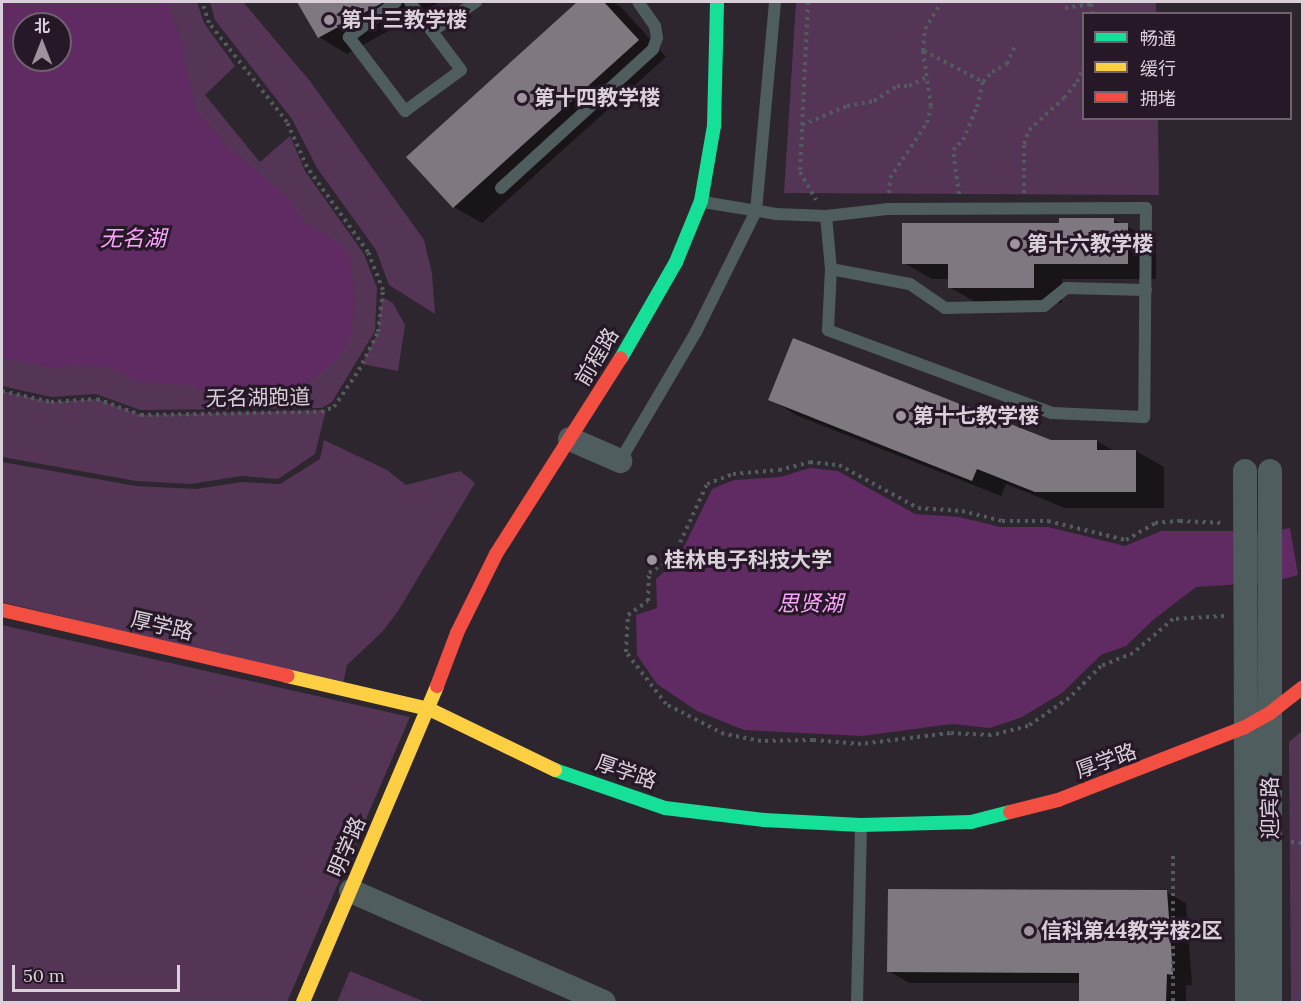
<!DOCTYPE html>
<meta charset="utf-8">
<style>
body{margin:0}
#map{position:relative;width:1304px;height:1004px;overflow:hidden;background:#2d262e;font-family:Lora,"Noto Sans SC",serif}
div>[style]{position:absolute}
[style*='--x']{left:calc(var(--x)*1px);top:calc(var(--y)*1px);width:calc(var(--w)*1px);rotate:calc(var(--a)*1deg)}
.green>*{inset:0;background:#543555}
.water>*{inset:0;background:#602a63}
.shadow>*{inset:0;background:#0007}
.building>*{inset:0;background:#807880}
.path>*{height:4px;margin-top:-2px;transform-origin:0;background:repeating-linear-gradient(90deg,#525b5d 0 3px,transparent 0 7.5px)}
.lane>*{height:12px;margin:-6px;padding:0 6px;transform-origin:6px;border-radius:6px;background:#4f5d5f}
.street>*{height:24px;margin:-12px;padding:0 12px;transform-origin:12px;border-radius:12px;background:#4f5d5f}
.fast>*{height:14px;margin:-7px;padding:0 7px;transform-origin:7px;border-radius:7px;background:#16e098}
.slow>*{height:14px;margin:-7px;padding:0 7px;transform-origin:7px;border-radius:7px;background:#ffcf43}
.jam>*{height:14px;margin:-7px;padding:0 7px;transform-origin:7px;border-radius:7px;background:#f24e42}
.dots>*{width:16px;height:16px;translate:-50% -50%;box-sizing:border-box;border:3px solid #261827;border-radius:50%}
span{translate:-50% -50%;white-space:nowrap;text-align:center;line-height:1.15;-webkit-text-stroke:6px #261827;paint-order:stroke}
.poi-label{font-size:21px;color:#dad0da;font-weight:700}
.left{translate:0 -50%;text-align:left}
.street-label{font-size:21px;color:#dad0da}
.water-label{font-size:22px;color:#fba5fd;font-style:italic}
.frame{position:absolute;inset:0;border:3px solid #dad0da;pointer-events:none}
.legend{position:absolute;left:1082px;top:12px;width:210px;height:108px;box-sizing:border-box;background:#261827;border:2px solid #6e626f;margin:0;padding:8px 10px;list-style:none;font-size:18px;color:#dad0da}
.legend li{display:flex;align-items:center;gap:12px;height:30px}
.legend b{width:30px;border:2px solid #6e626f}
.north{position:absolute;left:12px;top:12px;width:60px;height:60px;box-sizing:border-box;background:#261827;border:2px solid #6e626f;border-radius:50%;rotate:0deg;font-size:16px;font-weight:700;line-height:24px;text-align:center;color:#dad0da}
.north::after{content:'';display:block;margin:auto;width:21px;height:27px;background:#9d949e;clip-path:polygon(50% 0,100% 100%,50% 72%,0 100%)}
.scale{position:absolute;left:12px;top:965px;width:168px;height:27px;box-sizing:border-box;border:3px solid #dad0da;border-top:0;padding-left:8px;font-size:18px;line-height:21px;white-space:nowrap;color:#dad0da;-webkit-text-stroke:4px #261827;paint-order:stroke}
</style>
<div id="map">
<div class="green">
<div style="clip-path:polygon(evenodd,2px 2px,197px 2px,204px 23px,235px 66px,205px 95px,260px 162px,290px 136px,305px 171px,364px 254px,377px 288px,375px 331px,332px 402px,322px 408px,140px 410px,96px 394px,51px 397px,2px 386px,2px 2px,24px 24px,60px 24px,60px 60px,24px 60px,24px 24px)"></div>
<div style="clip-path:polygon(210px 2px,243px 2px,310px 81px,424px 240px,432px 273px,435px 314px,389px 285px,376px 250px,317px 168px,292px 119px,215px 20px)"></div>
<div style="clip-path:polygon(796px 2px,1156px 2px,1156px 13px,1084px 14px,1084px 118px,1158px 119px,1159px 195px,784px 193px)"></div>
<div style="clip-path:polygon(382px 297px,393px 303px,405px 325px,398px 371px,362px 364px,378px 332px)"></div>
<div style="clip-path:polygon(2px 391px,51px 402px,97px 399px,141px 415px,326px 410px,315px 454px,278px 479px,241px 476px,191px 484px,136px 481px,2px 457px)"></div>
<div style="clip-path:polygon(324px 440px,387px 470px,406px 485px,460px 471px,475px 483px,398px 611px,382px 632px,347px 665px,343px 684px,2px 602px,2px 462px,136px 486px,196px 489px,242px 482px,280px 484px,320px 459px)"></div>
<div style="clip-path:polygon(2px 625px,410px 717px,287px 1002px,2px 1002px)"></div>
<div style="clip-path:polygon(1302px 731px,1302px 1002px,1291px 1002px,1289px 742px)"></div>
<div style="clip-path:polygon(350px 971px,425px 1002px,337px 1002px)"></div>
</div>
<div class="water">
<div style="clip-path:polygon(evenodd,2px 2px,167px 2px,184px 49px,184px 60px,197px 113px,209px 124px,226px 146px,289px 198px,303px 222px,338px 242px,349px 254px,355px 303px,350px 339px,338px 359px,306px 384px,288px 388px,206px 391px,191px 385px,137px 382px,111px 368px,75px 365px,58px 368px,2px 358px,2px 2px,24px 24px,60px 24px,60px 60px,24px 60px,24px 24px)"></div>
<div style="clip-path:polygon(810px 468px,838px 471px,915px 514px,959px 517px,1000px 527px,1048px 527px,1125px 546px,1161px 531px,1273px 531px,1290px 528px,1298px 575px,1272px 582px,1196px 587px,1153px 620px,1126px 646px,1101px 655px,1062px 693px,1022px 717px,990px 728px,952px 724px,862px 736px,744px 730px,697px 711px,657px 684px,637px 655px,636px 615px,657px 608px,656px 579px,678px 559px,712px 489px,734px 480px,780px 477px)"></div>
</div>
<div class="shadow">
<div style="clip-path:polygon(299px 2px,440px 2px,347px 54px,319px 37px)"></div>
<div style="clip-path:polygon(579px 2px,612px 2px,620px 6px,666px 57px,482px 223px,454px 207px,408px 157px)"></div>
<div style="clip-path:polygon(1114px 220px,1156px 241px,1156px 279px,1062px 279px,1062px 303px,977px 303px,949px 287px,949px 279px,932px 279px,904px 263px,1060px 225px)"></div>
<div style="clip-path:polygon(770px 399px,1051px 441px,1097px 441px,1114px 451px,1136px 451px,1164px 467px,1164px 508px,1065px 508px,1006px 484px,1001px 496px,798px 416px)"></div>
<div style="clip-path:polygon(1166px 892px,1186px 903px,1192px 985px,1186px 985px,1186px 1002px,1080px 1002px,1080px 983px,909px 983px,889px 971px)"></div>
</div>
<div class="building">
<div style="clip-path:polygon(297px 2px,384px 2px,318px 38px)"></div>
<div style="clip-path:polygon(577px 2px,604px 2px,639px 40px,453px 208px,406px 157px)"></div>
<div style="clip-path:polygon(1059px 218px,1114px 218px,1114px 223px,1128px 223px,1128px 264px,1034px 264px,1034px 288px,948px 288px,948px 264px,902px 264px,902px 223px,1059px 223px)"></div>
<div style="clip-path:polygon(793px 338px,1051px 440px,1097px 440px,1097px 450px,1136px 450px,1136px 492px,1035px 492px,977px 469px,972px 481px,768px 400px)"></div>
<div style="clip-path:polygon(888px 889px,1167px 890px,1173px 975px,1167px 974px,1166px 1002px,1079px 1002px,1079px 973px,887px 972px)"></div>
</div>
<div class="path">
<div style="--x:808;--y:2;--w:170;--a:92.7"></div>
<div style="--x:800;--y:172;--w:32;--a:60"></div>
<div style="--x:1091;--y:4;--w:10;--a:84"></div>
<div style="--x:1065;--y:8;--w:26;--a:-9"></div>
<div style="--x:1091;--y:4;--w:2;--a:-117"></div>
<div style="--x:924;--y:51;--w:67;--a:27.7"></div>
<div style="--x:802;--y:125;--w:49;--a:-22.9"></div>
<div style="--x:847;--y:106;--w:27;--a:-10"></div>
<div style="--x:874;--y:101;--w:27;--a:-33"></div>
<div style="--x:897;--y:86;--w:12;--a:0"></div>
<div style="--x:909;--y:86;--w:22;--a:-27"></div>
<div style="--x:889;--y:193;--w:15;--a:-86"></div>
<div style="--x:890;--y:178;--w:66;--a:-56.1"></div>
<div style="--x:927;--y:123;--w:17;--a:-77"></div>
<div style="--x:931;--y:106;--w:56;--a:-98.3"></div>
<div style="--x:923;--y:51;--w:22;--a:-85"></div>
<div style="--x:925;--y:29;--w:31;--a:-59"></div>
<div style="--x:1024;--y:193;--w:49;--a:-90"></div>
<div style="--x:1024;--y:144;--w:15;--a:-70"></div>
<div style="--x:1029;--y:130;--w:47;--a:-42.4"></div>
<div style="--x:1064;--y:98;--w:21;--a:-51"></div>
<div style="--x:1077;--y:82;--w:17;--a:-66"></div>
<div style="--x:959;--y:194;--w:44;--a:-97.8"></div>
<div style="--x:953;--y:150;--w:14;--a:-45"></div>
<div style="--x:963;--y:140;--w:36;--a:-67"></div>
<div style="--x:977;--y:107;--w:26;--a:-77"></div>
<div style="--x:983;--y:82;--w:13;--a:-48"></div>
<div style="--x:992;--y:72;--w:17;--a:-28"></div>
<div style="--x:1007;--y:64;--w:22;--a:-66"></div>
<div style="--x:2;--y:391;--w:50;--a:12.7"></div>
<div style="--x:51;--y:402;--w:46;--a:-3.7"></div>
<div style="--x:97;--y:399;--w:47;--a:20"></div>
<div style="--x:141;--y:415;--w:180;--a:-1"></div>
<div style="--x:321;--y:412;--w:14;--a:-21"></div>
<div style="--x:334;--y:407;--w:45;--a:-56"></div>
<div style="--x:359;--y:370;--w:42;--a:-63.4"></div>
<div style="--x:378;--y:332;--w:42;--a:-83.2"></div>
<div style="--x:383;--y:290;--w:41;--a:-111.5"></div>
<div style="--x:368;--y:252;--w:105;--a:-125.7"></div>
<div style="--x:307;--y:167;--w:49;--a:-114"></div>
<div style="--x:287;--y:122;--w:126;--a:-128.2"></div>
<div style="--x:209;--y:23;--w:22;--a:-108"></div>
<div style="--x:1224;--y:616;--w:51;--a:176.6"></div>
<div style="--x:1173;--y:619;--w:52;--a:139.6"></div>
<div style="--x:1133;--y:653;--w:35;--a:158"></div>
<div style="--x:1101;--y:666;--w:45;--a:135"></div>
<div style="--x:1069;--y:698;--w:50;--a:145.7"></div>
<div style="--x:1028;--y:726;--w:38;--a:166"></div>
<div style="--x:991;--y:735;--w:41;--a:-177.2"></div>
<div style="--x:950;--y:733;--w:90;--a:173"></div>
<div style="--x:861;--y:744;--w:48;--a:-175.2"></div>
<div style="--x:813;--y:740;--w:52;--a:178.9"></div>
<div style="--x:761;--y:741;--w:38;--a:-169"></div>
<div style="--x:724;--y:734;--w:65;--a:-152.7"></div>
<div style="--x:666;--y:704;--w:66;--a:-127.6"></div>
<div style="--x:626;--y:652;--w:37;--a:-87"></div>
<div style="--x:628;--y:615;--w:24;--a:-35"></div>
<div style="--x:648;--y:601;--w:28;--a:-88"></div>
<div style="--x:649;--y:573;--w:30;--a:-34"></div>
<div style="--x:674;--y:556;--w:79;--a:-65.4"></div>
<div style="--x:707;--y:484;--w:28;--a:-21"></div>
<div style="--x:733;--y:474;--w:46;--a:-5"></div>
<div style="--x:779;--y:470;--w:32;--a:-14"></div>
<div style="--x:810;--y:462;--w:29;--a:6"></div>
<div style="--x:839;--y:465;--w:90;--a:28.6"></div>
<div style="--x:918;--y:508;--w:44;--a:3.9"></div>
<div style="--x:962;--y:511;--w:41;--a:14"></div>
<div style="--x:1002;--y:521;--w:46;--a:0"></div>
<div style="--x:1048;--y:521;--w:80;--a:13.7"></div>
<div style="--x:1126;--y:540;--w:34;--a:-30"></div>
<div style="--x:1155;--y:523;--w:25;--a:-5"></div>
<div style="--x:1180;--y:521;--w:44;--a:2.6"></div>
<div style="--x:1291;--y:842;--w:11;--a:5"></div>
<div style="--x:1173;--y:856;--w:146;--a:90"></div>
</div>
<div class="lane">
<div style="--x:396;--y:2;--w:59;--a:143.3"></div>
<div style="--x:349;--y:37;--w:93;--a:52.9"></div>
<div style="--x:405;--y:111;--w:69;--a:-36.2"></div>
<div style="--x:461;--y:70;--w:85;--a:-126.9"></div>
<div style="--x:432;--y:31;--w:53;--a:-33.4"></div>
<div style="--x:501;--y:188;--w:206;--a:-42.4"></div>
<div style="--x:653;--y:49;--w:12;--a:-70"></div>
<div style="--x:657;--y:38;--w:12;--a:-99"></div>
<div style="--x:655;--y:26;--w:29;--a:-125"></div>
<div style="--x:703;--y:202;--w:74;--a:9.3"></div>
<div style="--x:776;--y:214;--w:50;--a:2.3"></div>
<div style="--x:826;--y:216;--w:61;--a:-6.5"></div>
<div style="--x:887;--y:209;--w:259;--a:-0.2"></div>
<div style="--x:1146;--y:208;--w:209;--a:90.5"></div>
<div style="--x:1144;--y:417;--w:92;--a:-177.5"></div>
<div style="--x:1052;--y:413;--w:239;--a:-159.7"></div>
<div style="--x:828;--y:330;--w:61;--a:-87.2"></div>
<div style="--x:831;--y:269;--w:53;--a:-95.4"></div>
<div style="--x:831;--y:269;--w:80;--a:10.8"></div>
<div style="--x:910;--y:284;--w:42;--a:34.4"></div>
<div style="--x:945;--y:308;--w:99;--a:-1.2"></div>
<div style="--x:1044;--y:306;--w:28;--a:-39"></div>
<div style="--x:1066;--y:288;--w:80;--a:1.4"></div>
<div style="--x:620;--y:461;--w:150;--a:-59.5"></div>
<div style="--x:696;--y:332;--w:135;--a:-63.6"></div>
<div style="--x:756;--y:211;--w:210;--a:-84.8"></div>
<div style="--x:857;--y:1002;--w:175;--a:-88.7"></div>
</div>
<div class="street">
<div style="--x:570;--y:439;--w:55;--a:23.7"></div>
<div style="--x:1245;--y:471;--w:531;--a:89.78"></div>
<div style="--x:351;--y:891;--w:276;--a:23.7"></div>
<div style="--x:1270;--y:1002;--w:531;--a:-90"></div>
</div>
<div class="fast">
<div style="--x:621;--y:358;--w:111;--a:-60.2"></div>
<div style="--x:676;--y:262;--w:66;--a:-67.7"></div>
<div style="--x:701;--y:201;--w:76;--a:-80.2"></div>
<div style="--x:714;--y:126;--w:124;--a:-88.6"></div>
<div style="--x:555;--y:770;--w:116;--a:19.1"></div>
<div style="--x:665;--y:808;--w:100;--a:6.9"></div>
<div style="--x:764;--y:820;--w:97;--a:3"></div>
<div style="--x:861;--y:825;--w:110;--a:-1.6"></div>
<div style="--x:971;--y:822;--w:40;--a:-14.4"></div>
</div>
<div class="slow">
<div style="--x:287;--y:676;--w:146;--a:13.1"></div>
<div style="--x:429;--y:709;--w:140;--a:25.8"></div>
<div style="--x:303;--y:1002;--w:343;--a:-67"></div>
</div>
<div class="jam">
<div style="--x:2;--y:610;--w:293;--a:13"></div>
<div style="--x:437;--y:686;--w:57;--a:-69.3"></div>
<div style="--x:457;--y:633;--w:88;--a:-63.7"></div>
<div style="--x:496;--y:554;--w:232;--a:-57.5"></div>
<div style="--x:1010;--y:812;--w:49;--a:-14"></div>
<div style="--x:1058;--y:800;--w:201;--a:-21.3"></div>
<div style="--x:1245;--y:727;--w:29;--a:-29"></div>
<div style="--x:1270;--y:713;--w:41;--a:-38"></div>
</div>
<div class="dots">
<div style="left:329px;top:20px;background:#9d949e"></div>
<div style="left:522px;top:98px;background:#9d949e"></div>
<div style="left:1015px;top:244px;background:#9d949e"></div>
<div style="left:901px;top:416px;background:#9d949e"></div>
<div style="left:652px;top:560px;background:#9d949e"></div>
<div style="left:1029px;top:931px;background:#9d949e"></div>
</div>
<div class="poi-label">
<span class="left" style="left:341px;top:20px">第十三教学楼</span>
<span class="left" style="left:534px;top:98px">第十四教学楼</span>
<span class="left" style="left:1027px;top:244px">第十六教学楼</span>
<span class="left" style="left:913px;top:416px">第十七教学楼</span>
<span class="left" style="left:664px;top:560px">桂林电子科技大学</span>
<span class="left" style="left:1041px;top:931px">信科第44教学楼2区</span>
</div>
<div class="street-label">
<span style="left:597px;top:357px;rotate:-59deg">前程路</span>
<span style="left:258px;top:398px;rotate:-1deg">无名湖跑道</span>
<span style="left:162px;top:626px;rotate:13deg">厚学路</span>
<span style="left:1106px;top:761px;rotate:-20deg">厚学路</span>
<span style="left:626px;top:772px;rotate:19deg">厚学路</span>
<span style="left:1270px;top:808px;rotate:-90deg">迎宾路</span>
<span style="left:347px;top:847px;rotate:-67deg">明学路</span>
</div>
<div class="water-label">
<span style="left:133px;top:239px">无名湖</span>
<span style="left:810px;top:604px">思贤湖</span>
</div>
<div class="frame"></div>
<ul class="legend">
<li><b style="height:8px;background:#16e098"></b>畅通</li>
<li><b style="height:8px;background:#ffcf43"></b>缓行</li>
<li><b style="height:8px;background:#f24e42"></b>拥堵</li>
</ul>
<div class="north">北</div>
<div class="scale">50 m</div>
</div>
